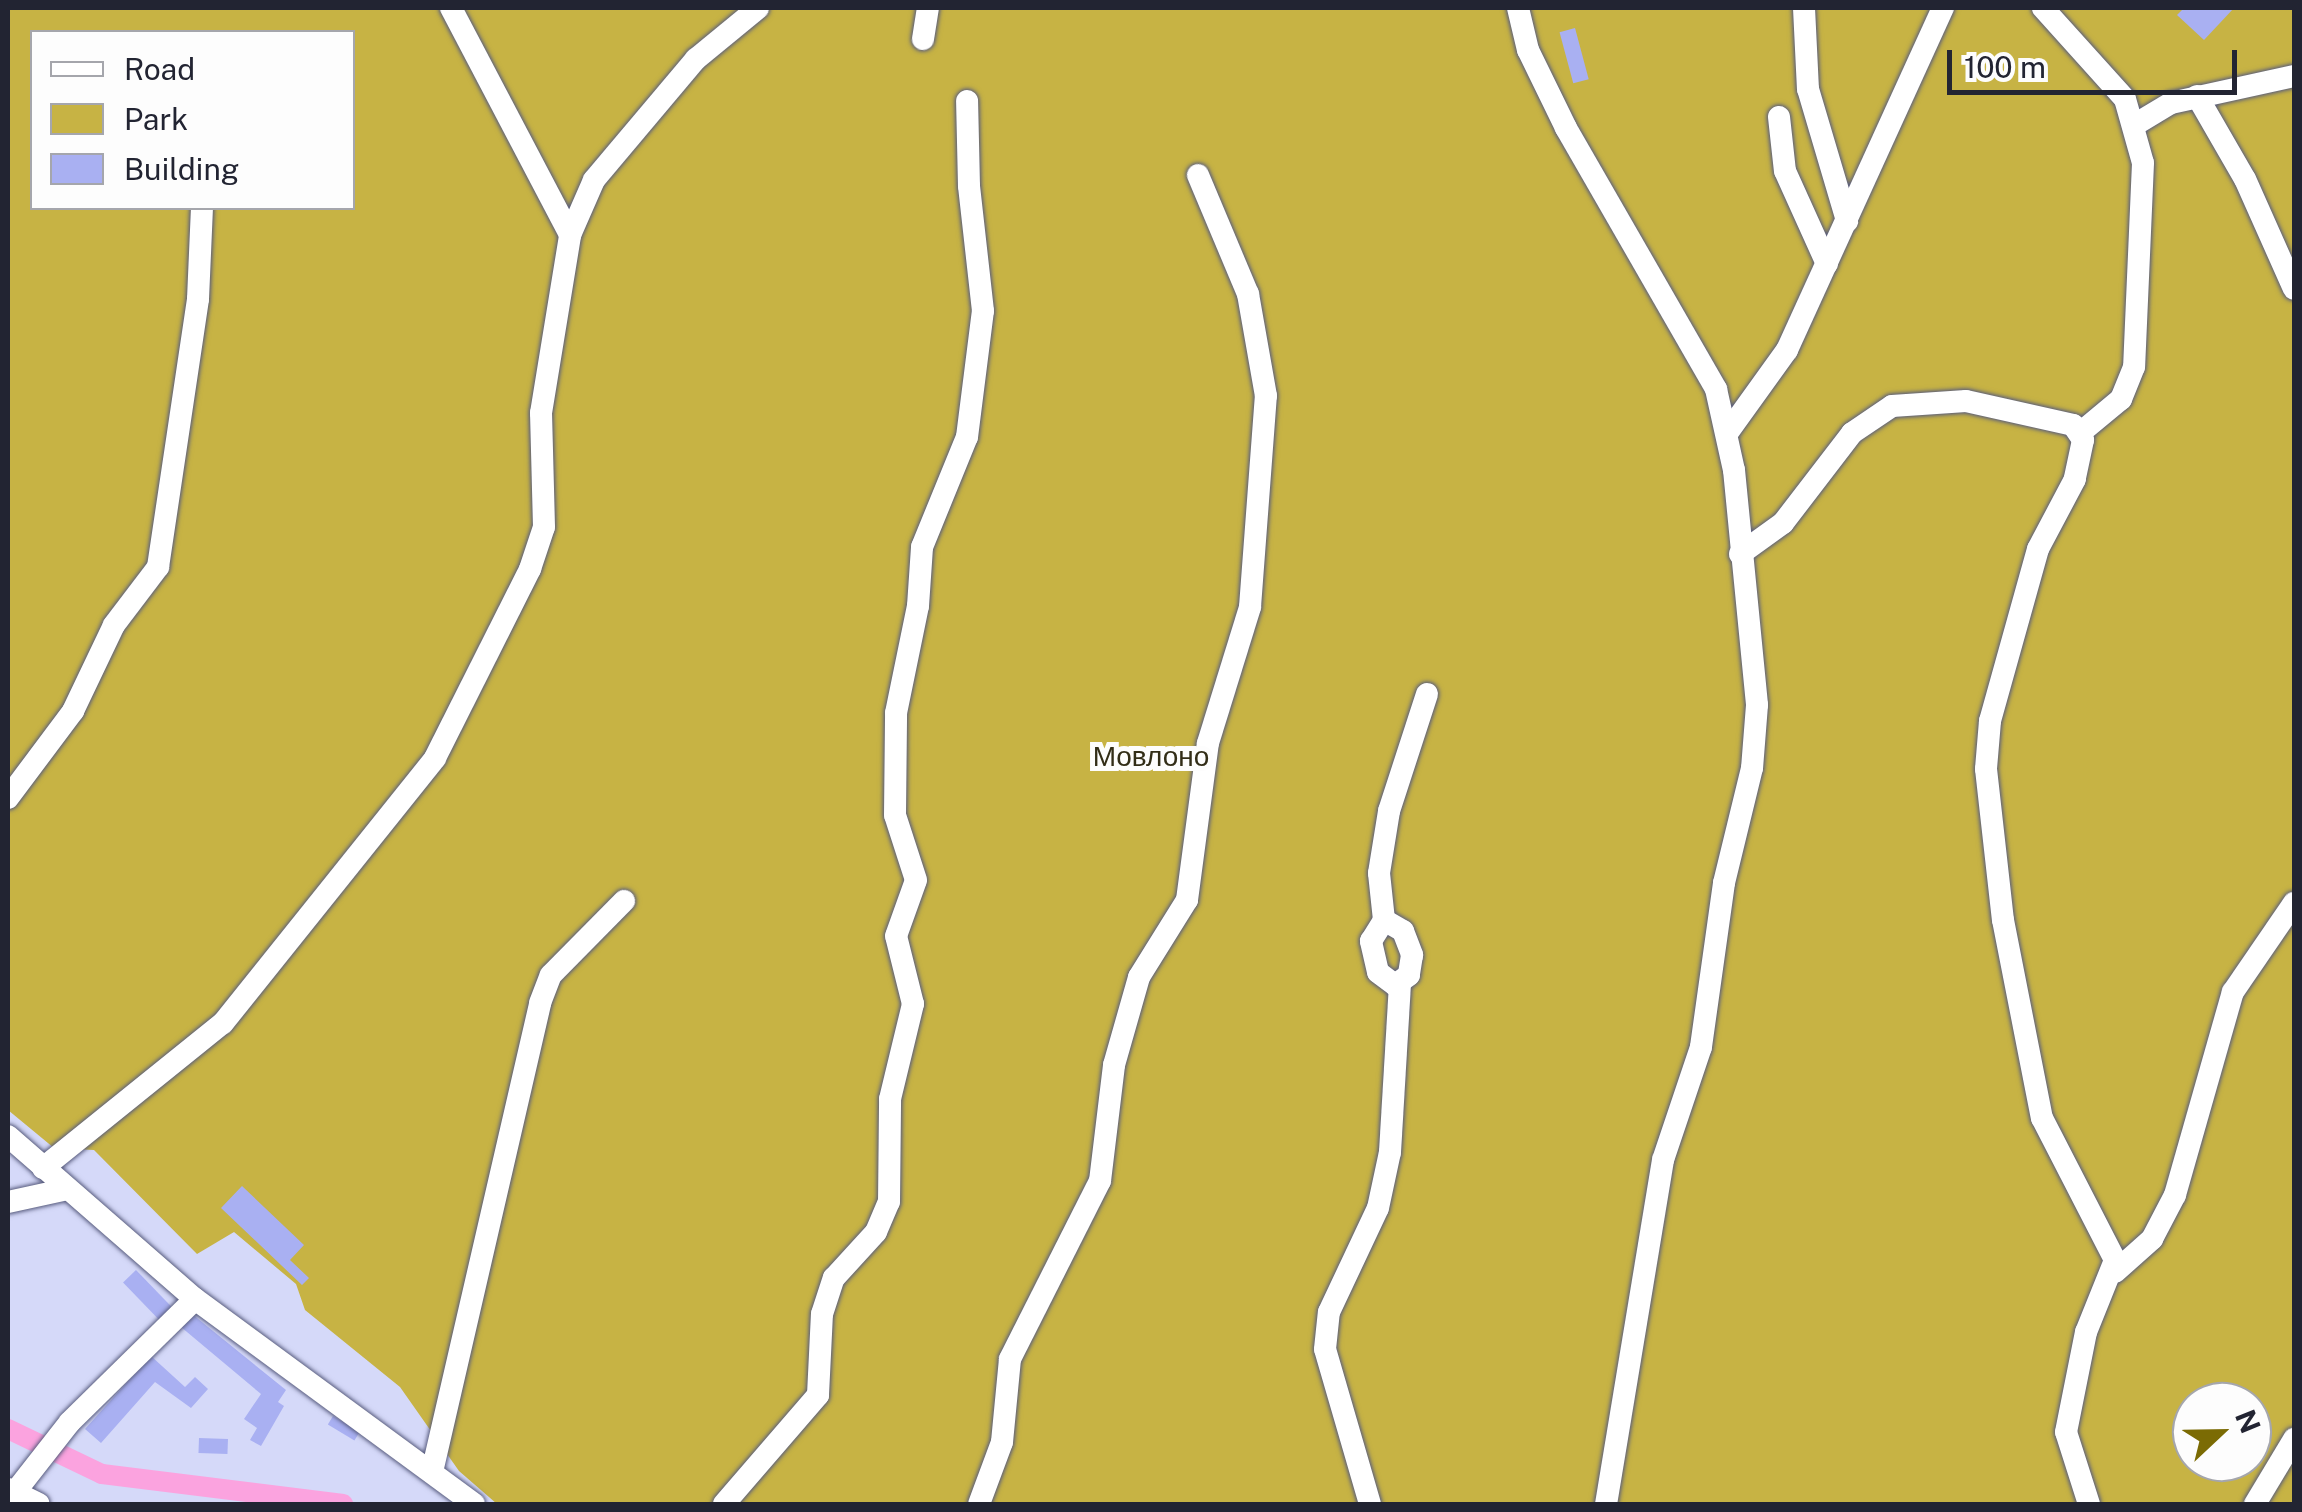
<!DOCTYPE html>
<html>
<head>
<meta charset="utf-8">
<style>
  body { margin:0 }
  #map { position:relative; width:2302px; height:1512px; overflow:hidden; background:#d5d9f9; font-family:"Public Sans",sans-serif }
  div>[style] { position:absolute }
  .green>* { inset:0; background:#c7b344 }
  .canal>* { height:20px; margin:-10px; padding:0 10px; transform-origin:10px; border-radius:10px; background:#fba3df }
  .building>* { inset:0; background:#a9b0f2; transform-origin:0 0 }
  .roads { filter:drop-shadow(0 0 2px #585c7e) drop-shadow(0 0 2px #585c7e) }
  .minor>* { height:22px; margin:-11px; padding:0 11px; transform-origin:11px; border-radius:11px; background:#fff }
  span { translate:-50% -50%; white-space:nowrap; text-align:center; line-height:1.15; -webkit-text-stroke:10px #fdfdfd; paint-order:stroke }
  .park-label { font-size:28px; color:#322d17 }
  .frame { position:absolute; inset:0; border:10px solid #222432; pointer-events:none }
  .legend { position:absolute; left:30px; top:30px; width:325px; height:180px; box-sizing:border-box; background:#fdfdfd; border:2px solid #a5a6ac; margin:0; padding:12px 18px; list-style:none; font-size:30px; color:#222432 }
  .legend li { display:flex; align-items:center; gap:20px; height:50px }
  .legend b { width:50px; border:2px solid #a5a6ac }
  .north { position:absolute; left:2172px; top:1382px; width:100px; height:100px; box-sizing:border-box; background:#fdfdfd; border:2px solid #a5a6ac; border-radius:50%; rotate:68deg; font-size:28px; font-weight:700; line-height:40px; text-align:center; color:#222432 }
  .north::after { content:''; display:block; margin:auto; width:35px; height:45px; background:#7b6b04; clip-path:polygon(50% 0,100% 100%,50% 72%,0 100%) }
  .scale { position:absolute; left:1947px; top:50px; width:290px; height:45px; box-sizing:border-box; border:5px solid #222432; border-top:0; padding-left:12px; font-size:30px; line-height:35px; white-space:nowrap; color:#222432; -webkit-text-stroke:8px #fdfdfd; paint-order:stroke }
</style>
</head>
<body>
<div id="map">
  <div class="green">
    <i style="clip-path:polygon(evenodd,8px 8px,2294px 8px,2294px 1504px,497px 1504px,459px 1471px,400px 1387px,305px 1310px,296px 1284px,234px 1232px,197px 1254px,94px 1150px,54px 1148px,8px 1110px,8px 8px,32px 32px,352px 32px,352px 208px,32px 208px,32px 32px,8px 8px,2192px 1402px,2252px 1402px,2252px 1462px,2192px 1462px,2192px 1402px)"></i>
  </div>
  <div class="canal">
    <i style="left:8px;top:1429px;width:104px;rotate:25.6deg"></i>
    <i style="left:102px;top:1474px;width:243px;rotate:7.1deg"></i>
  </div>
  <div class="building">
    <i style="clip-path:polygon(2184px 8px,2234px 8px,2204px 40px,2177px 15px)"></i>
    <i style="left:1575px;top:28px;width:53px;height:16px;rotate:75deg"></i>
    <i style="clip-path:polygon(242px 1186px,304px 1245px,290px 1260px,309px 1278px,302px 1285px,221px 1208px)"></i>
    <i style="left:136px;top:1270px;width:57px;height:18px;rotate:46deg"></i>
    <i style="clip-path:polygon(192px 1314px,286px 1390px,278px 1402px,284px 1406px,261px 1446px,250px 1440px,257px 1428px,244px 1419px,261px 1394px,181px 1327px)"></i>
    <i style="clip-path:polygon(151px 1356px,185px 1387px,195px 1377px,208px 1389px,191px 1408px,155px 1382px,101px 1443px,85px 1429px)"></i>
    <i style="left:333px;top:1416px;width:31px;height:10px;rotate:31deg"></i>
    <i style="left:199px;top:1438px;width:29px;height:15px;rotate:2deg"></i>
  </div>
  <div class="roads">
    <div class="minor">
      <i style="left:451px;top:8px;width:256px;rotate:62.3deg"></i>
      <i style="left:1518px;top:8px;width:43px;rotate:76.6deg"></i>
      <i style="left:1528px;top:50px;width:87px;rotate:64deg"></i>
      <i style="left:1566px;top:128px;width:301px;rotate:60.1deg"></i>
      <i style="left:1716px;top:389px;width:83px;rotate:77.5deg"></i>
      <i style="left:1734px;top:470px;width:236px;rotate:84.4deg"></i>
      <i style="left:1757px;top:705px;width:63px;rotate:94.5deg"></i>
      <i style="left:1752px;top:768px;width:118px;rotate:103.7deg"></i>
      <i style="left:1724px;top:883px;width:166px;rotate:98deg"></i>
      <i style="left:1701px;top:1047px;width:119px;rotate:108.6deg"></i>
      <i style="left:1663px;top:1160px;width:349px;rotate:99.4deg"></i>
      <i style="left:1804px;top:8px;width:81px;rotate:87.2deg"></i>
      <i style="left:1808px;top:89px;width:138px;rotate:73.5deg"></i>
      <i style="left:2043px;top:8px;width:122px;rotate:48deg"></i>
      <i style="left:2125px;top:99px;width:66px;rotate:74.3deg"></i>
      <i style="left:2143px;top:163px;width:204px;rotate:92.5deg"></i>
      <i style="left:2134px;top:367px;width:35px;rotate:112deg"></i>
      <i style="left:2121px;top:399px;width:53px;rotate:140.3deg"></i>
      <i style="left:923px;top:39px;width:31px;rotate:-81deg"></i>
      <i style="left:2197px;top:96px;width:96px;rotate:60deg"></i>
      <i style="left:2245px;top:179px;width:120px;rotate:66deg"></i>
      <i style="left:1779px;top:117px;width:54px;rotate:83.7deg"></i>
      <i style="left:1785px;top:171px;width:102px;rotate:65.7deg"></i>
      <i style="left:2136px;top:124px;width:41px;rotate:-31deg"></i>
      <i style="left:2171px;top:103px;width:126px;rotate:-12.4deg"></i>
      <i style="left:1728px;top:432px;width:101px;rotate:-54.3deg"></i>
      <i style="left:1787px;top:350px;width:376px;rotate:-65.5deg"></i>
      <i style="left:1740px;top:554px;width:53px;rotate:-35.8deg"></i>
      <i style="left:1783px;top:523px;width:113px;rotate:-52.5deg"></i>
      <i style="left:1852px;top:433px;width:48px;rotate:-34deg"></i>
      <i style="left:1892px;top:406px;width:74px;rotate:-3.9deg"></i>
      <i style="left:1966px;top:401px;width:110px;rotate:12.6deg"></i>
      <i style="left:2073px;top:425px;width:18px;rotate:56deg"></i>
      <i style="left:2083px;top:440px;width:40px;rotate:102deg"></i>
      <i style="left:2075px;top:479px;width:79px;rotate:117.9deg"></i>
      <i style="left:2038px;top:549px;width:179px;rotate:105.6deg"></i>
      <i style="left:1990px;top:721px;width:48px;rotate:94.8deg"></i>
      <i style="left:1986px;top:769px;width:152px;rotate:83.6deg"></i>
      <i style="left:2003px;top:920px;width:202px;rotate:78.9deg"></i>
      <i style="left:2042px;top:1118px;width:160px;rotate:62.8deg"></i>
      <i style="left:2115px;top:1260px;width:78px;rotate:111.9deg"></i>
      <i style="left:2086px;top:1332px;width:102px;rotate:101.3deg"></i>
      <i style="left:2066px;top:1432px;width:76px;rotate:72.3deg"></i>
      <i style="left:8px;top:798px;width:109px;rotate:-53.2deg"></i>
      <i style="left:73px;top:711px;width:95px;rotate:-64.5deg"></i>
      <i style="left:114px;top:625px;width:73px;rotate:-52.8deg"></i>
      <i style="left:158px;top:567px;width:271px;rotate:-81.5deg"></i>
      <i style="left:198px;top:299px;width:91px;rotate:-87.5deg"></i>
      <i style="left:1384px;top:920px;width:47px;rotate:-96.1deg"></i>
      <i style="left:1379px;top:873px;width:63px;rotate:-80.8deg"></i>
      <i style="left:1389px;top:811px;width:123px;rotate:-72deg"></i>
      <i style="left:1384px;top:920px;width:22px;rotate:30deg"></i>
      <i style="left:1403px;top:931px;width:26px;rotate:69deg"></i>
      <i style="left:1412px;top:955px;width:20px;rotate:99deg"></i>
      <i style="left:1409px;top:975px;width:17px;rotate:144deg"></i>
      <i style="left:1395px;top:985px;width:21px;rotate:-143deg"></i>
      <i style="left:1378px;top:972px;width:32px;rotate:-103deg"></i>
      <i style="left:1371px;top:941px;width:25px;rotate:-58deg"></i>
      <i style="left:8px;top:1136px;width:248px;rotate:41.1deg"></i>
      <i style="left:195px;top:1299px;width:346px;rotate:36.3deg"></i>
      <i style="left:43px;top:1168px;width:231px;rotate:-38.9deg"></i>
      <i style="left:223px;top:1023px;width:339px;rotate:-51.3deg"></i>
      <i style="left:435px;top:758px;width:212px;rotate:-63.3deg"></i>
      <i style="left:530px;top:569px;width:44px;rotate:-71.6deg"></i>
      <i style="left:544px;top:527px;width:114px;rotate:-91.5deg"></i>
      <i style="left:541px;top:413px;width:180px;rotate:-80.7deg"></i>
      <i style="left:570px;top:235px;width:60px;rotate:-66.4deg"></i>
      <i style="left:594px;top:180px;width:158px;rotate:-49.9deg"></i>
      <i style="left:696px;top:59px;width:80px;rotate:-39.4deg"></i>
      <i style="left:8px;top:1202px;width:61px;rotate:-12.2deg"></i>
      <i style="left:2115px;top:1272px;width:50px;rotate:-41.7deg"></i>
      <i style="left:2152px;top:1239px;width:50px;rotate:-62.4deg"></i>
      <i style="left:2175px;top:1195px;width:211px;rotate:-74.1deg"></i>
      <i style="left:2233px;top:992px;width:108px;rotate:-55.6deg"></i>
      <i style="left:432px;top:1472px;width:481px;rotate:-77deg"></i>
      <i style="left:540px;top:1003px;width:30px;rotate:-69deg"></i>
      <i style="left:551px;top:975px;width:104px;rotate:-45.4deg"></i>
      <i style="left:8px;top:1489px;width:34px;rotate:26deg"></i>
      <i style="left:8px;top:1501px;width:100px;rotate:-51.9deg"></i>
      <i style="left:70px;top:1422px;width:175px;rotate:-44.5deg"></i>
      <i style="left:724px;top:1504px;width:144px;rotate:-49.2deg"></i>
      <i style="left:818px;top:1395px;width:81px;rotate:-87.2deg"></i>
      <i style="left:822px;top:1314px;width:38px;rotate:-72deg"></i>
      <i style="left:834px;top:1278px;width:62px;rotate:-47.6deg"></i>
      <i style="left:876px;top:1232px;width:33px;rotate:-67deg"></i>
      <i style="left:889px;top:1202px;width:103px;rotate:-89.4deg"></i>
      <i style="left:890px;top:1099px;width:98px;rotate:-76.4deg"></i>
      <i style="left:913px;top:1004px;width:70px;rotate:-104deg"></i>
      <i style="left:896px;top:936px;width:59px;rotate:-70.3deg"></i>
      <i style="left:916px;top:880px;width:68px;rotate:-107.9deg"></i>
      <i style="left:895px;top:815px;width:102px;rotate:-89.4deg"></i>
      <i style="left:896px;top:713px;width:109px;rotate:-78.4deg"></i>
      <i style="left:918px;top:606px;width:59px;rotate:-86.1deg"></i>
      <i style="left:922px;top:547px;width:119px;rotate:-67.8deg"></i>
      <i style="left:967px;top:437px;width:127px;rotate:-82.8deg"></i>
      <i style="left:983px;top:311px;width:126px;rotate:-96.4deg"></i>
      <i style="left:969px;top:186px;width:85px;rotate:-91.3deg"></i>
      <i style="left:979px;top:1504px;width:66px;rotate:-69.6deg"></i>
      <i style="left:1002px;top:1442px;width:83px;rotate:-84.5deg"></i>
      <i style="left:1010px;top:1359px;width:199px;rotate:-63.2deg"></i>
      <i style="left:1100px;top:1181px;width:117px;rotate:-83.1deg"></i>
      <i style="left:1114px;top:1065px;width:91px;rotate:-74.1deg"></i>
      <i style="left:1139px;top:977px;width:91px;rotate:-58.1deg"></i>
      <i style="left:1187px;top:900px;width:158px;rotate:-82.4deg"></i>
      <i style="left:1208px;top:743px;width:142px;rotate:-72.8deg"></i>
      <i style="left:1250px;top:607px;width:212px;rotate:-85.7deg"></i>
      <i style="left:1266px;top:396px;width:104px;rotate:-100deg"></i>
      <i style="left:1248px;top:294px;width:129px;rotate:-112.8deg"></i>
      <i style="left:1370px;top:1504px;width:161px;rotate:-106.2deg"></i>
      <i style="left:1325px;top:1349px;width:37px;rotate:-84deg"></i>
      <i style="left:1329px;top:1312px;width:115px;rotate:-64.8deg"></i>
      <i style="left:1378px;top:1208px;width:57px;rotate:-77.9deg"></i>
      <i style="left:1390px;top:1152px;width:168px;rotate:-86.6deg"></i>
      <i style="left:2255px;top:1504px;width:76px;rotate:-59deg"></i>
    </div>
  </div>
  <div class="park-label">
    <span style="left:1151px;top:756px">Мовлоно</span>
  </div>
  <div class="frame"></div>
  <ul class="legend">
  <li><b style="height:12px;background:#fff"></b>Road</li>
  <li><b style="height:28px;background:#c7b344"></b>Park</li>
  <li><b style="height:28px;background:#a9b0f2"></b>Building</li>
  </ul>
  <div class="north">N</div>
  <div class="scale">100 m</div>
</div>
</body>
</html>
